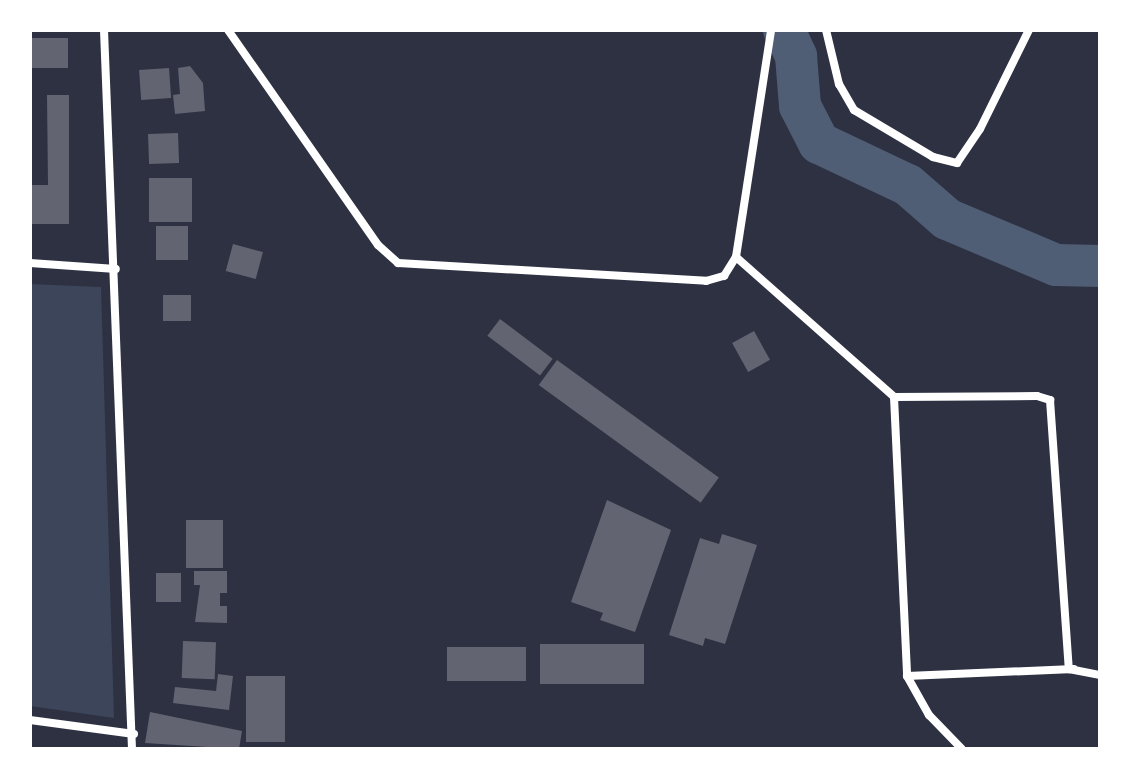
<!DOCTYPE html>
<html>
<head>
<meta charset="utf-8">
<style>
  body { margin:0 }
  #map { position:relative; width:1130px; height:779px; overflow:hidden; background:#2d3142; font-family:Manrope,sans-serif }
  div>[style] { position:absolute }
  .green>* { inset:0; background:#3c4559 }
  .river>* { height:42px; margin:-21px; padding:0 21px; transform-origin:21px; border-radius:21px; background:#4f5d75 }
  .building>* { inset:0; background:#626471; transform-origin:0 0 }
  .minor>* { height:8px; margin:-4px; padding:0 4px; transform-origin:4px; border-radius:4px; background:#fff }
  span { translate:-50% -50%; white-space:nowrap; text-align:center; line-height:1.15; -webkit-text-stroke:8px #fff; paint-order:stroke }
  .frame { position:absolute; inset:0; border:32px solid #fff; pointer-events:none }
</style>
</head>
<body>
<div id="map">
  <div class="green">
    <i style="clip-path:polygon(30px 284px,101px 287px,114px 718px,30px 706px)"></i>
  </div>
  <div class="river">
    <i style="left:784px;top:30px;width:29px;rotate:65deg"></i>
    <i style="left:796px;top:56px;width:50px;rotate:85.4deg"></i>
    <i style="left:800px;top:106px;width:42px;rotate:62.8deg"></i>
    <i style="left:819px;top:143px;width:98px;rotate:25.3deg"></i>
    <i style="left:908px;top:185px;width:52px;rotate:41.1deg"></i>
    <i style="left:947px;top:219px;width:118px;rotate:22.9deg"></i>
    <i style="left:1056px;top:265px;width:44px;rotate:1.3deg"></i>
  </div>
  <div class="building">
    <i style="left:30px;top:38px;width:38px;height:30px"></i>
    <i style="clip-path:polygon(190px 66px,203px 83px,205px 111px,175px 114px,173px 95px,180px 94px,178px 68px)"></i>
    <i style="left:169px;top:68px;width:30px;height:30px;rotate:86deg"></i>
    <i style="clip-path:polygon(47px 95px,69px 95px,69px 224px,30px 224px,30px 185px,48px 185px)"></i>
    <i style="left:178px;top:133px;width:30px;height:30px;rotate:88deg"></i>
    <i style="left:149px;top:178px;width:43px;height:44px"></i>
    <i style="left:156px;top:226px;width:32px;height:34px"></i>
    <i style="left:233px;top:244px;width:31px;height:28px;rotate:15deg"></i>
    <i style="left:191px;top:295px;width:26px;height:28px;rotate:90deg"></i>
    <i style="left:500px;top:319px;width:66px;height:21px;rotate:37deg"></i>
    <i style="left:754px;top:331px;width:33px;height:25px;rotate:61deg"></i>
    <i style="left:557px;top:360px;width:200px;height:31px;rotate:36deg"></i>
    <i style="clip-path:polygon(607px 500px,671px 530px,635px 632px,600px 620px,603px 613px,571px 602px)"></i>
    <i style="left:223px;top:520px;width:48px;height:37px;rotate:90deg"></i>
    <i style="clip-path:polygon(722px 534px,757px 545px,725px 644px,705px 638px,703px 646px,669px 635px,700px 538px,719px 544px)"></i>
    <i style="clip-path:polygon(194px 571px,227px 571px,227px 593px,220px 593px,220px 606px,227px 606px,227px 623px,195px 622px,200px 585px,194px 585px)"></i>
    <i style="left:156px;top:573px;width:25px;height:29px"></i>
    <i style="left:183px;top:641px;width:33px;height:37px;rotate:2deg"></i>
    <i style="left:540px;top:644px;width:104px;height:40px"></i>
    <i style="left:447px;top:647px;width:79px;height:34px"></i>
    <i style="clip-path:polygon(218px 674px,233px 676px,229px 710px,173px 703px,175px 687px,216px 691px)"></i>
    <i style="left:246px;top:676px;width:39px;height:66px"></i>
    <i style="clip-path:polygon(150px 712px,242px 731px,239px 749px,145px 743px)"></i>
  </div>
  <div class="minor">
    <i style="left:104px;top:30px;width:720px;rotate:87.77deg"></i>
    <i style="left:228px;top:30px;width:262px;rotate:55.1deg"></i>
    <i style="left:378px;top:245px;width:27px;rotate:42deg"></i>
    <i style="left:398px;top:263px;width:309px;rotate:3.3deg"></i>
    <i style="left:706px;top:281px;width:19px;rotate:-16deg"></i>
    <i style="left:724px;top:276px;width:22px;rotate:-58deg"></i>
    <i style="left:736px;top:257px;width:230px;rotate:-81.2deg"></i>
    <i style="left:826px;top:30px;width:56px;rotate:76.5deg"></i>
    <i style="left:839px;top:84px;width:30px;rotate:60deg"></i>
    <i style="left:854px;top:110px;width:92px;rotate:30.7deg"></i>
    <i style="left:933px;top:157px;width:25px;rotate:14deg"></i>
    <i style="left:957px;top:163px;width:41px;rotate:-55.9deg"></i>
    <i style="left:980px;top:129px;width:110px;rotate:-63.7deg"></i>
    <i style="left:736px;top:257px;width:211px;rotate:41.5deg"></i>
    <i style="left:894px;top:397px;width:279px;rotate:87.3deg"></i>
    <i style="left:907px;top:676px;width:45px;rotate:60.6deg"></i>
    <i style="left:929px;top:715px;width:47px;rotate:45.9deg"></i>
    <i style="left:30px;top:263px;width:86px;rotate:4deg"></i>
    <i style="left:894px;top:397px;width:143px;rotate:-0.4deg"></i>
    <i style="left:1037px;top:396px;width:14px;rotate:17deg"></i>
    <i style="left:1050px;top:400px;width:270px;rotate:86deg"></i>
    <i style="left:1069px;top:669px;width:32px;rotate:11deg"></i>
    <i style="left:907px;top:676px;width:167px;rotate:-2.4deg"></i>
    <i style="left:30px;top:720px;width:105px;rotate:7.7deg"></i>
  </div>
  <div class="frame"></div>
</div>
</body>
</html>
